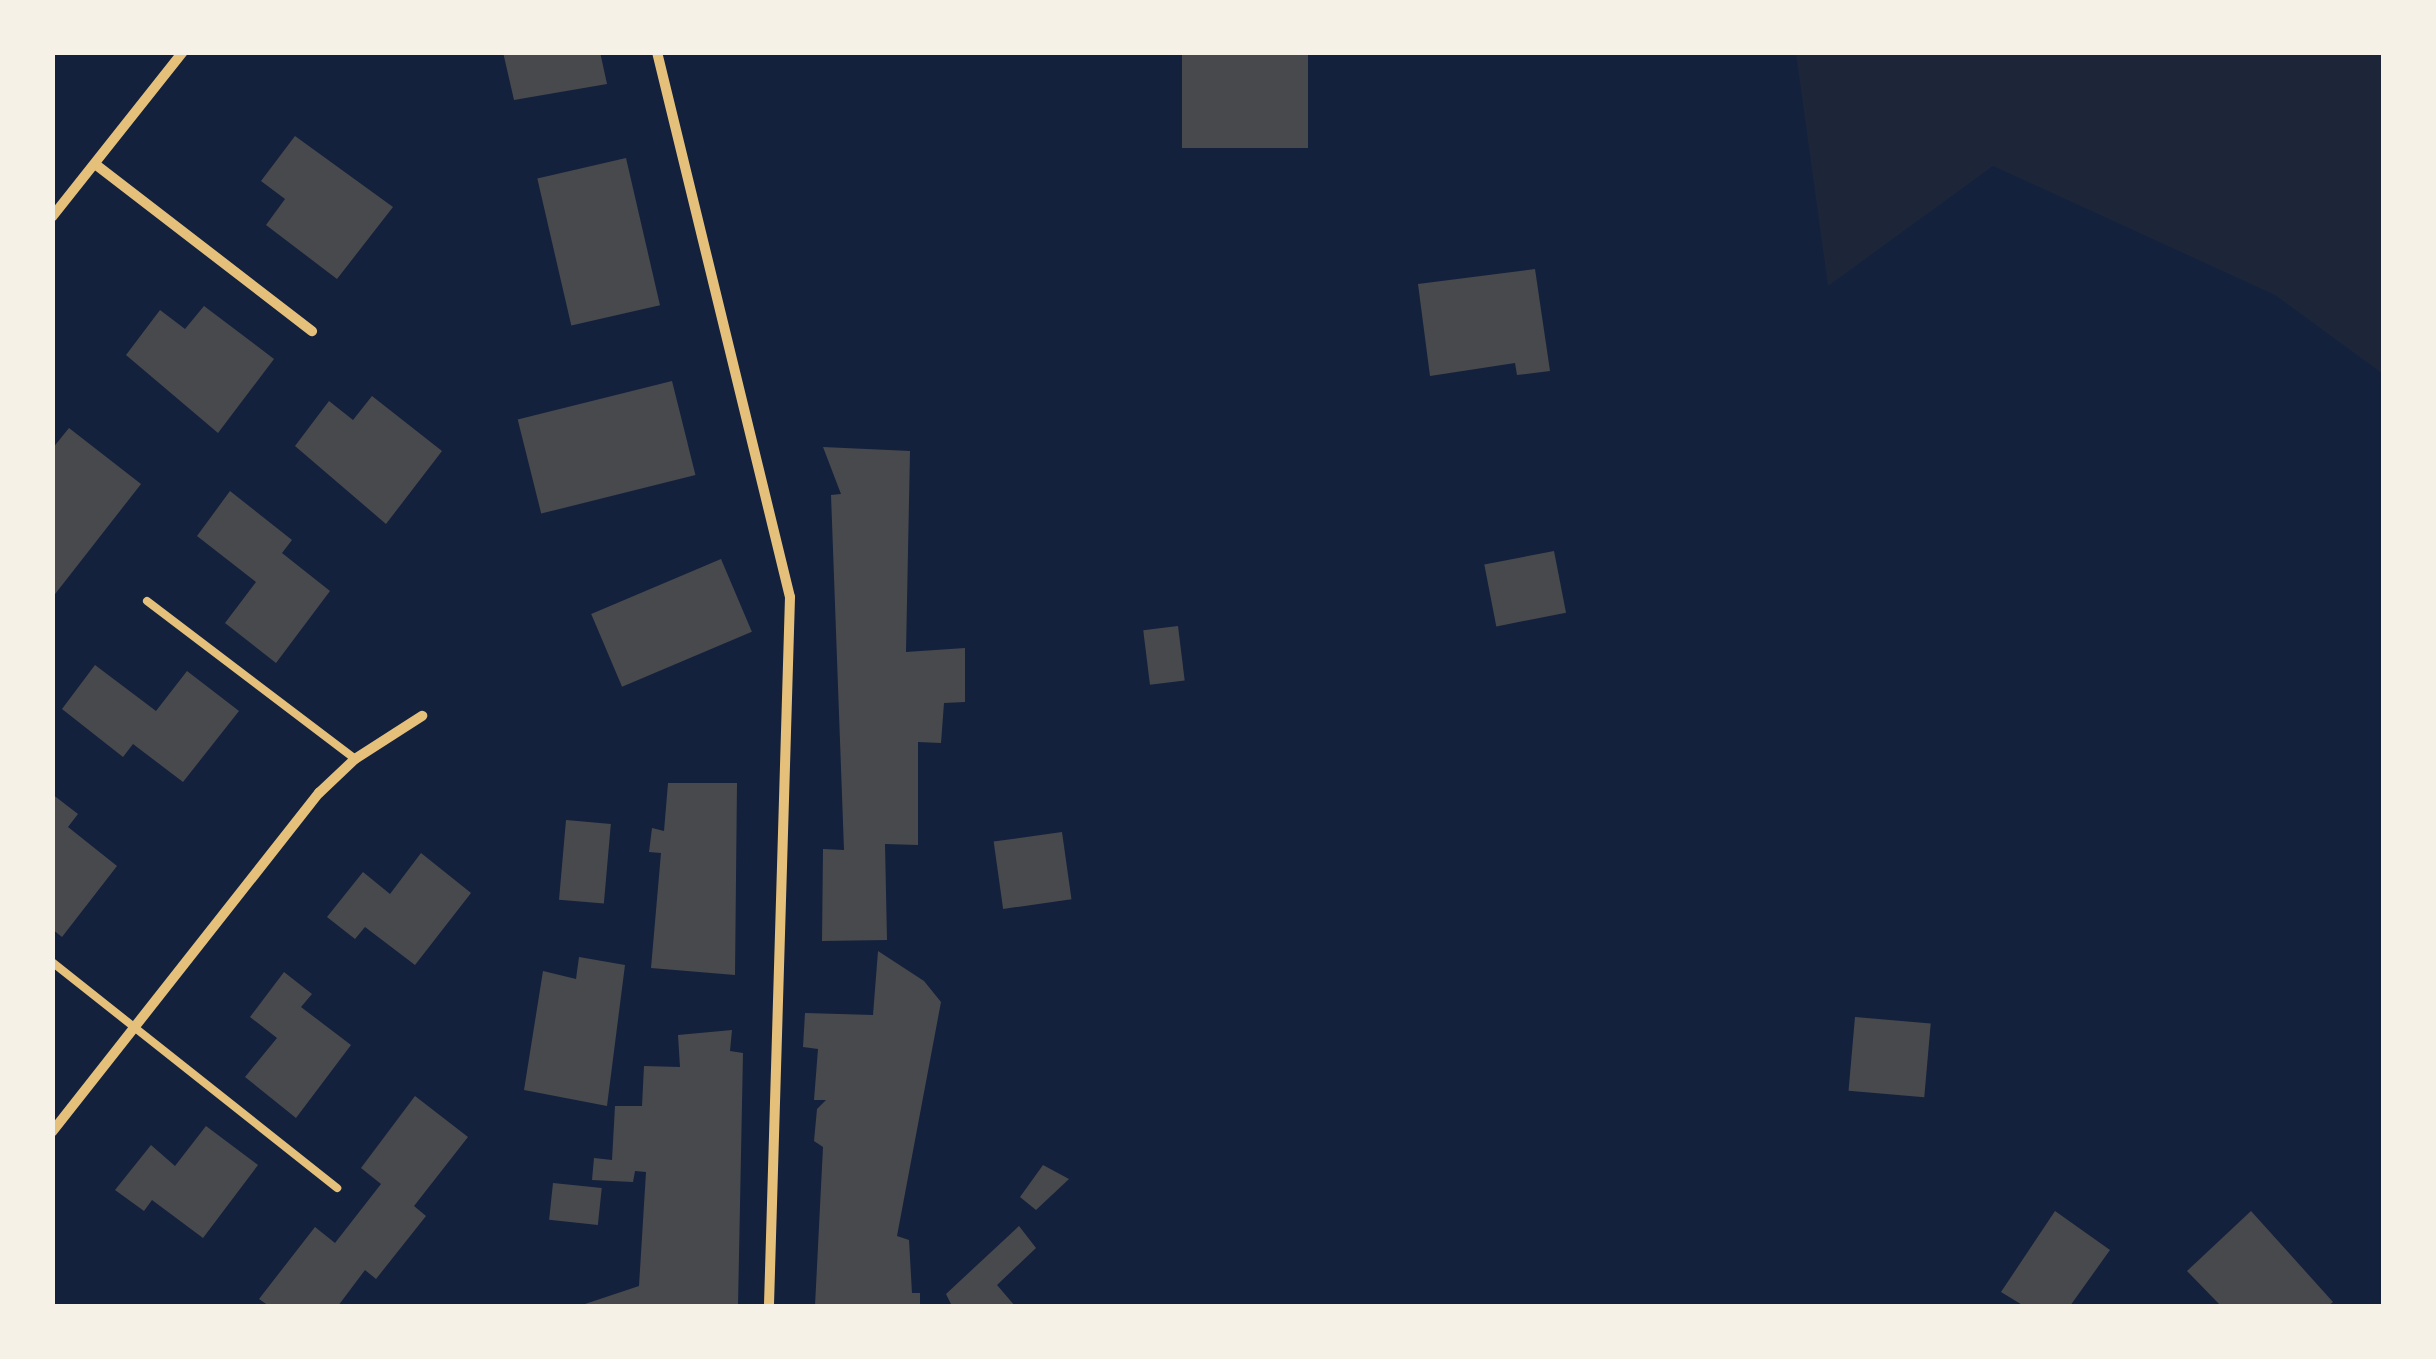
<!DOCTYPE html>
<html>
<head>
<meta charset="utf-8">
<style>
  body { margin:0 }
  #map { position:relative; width:2436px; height:1359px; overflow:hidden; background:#14213d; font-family:Quicksand,sans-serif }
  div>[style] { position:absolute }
  .green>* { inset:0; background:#1d2539 }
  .building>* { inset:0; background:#48494c; transform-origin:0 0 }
  .service>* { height:8px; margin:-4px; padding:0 4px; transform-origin:4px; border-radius:4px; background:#e5c07b }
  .minor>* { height:10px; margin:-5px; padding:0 5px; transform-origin:5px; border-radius:5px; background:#e5c07b }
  span { translate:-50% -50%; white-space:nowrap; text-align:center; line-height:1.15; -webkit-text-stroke:10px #f6f1e7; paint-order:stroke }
  .frame { position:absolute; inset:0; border:55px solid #f6f1e7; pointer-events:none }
</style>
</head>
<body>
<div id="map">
  <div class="green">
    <i style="clip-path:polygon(1796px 53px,2383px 53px,2383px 374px,2275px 295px,1993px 166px,1828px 286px)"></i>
  </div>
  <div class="building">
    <i style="clip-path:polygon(503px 52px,600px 52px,607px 84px,514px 100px)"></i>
    <i style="left:1182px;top:52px;width:126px;height:96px"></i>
    <i style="clip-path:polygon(295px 136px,393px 207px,337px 279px,266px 225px,285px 199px,261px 181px)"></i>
    <i style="left:626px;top:158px;width:151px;height:91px;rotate:77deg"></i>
    <i style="clip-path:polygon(1535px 269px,1550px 371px,1517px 375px,1515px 363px,1430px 376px,1418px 284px)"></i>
    <i style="clip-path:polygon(204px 306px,274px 359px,218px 433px,126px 355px,160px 310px,185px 329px)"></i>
    <i style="left:672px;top:381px;width:97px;height:159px;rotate:76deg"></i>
    <i style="clip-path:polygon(372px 396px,442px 451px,386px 524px,295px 446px,329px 401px,353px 420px)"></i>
    <i style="clip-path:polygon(69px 428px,141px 484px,52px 598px,52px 449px)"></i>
    <i style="clip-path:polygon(823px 447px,910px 451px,906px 652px,965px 648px,965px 702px,944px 703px,941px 743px,918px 742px,918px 845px,885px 844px,887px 940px,822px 941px,823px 849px,844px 850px,831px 495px,841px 494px)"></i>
    <i style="clip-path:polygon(230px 491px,292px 540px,282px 553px,330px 591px,276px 663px,225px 623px,256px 582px,197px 536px)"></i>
    <i style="left:1554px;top:551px;width:63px;height:71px;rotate:79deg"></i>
    <i style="left:721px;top:559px;width:79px;height:141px;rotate:67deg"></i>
    <i style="left:1178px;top:626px;width:55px;height:35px;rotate:83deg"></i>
    <i style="clip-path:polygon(95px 665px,156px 711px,187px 671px,239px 711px,183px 782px,133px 744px,123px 757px,62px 709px)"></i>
    <i style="clip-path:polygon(668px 783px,737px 783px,735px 975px,651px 968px,661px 853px,649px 852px,652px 828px,664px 831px)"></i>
    <i style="clip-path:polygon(52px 794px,78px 814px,68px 827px,117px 866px,62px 937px,52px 929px)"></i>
    <i style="left:566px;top:820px;width:45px;height:80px;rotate:5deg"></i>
    <i style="left:1062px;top:832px;width:68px;height:69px;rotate:82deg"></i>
    <i style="clip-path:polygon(421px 853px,471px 893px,415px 965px,365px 927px,355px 939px,327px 917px,363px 872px,390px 894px)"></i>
    <i style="clip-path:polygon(878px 951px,924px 981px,941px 1002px,897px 1236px,909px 1240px,912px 1293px,920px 1293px,920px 1306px,815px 1306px,823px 1147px,814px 1141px,817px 1109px,826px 1100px,814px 1100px,818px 1049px,803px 1047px,805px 1013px,873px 1015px)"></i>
    <i style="clip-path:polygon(579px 957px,625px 965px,607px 1106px,524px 1090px,543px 971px,576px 979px)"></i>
    <i style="clip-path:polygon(284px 972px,312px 994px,301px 1007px,351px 1045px,296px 1118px,245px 1077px,277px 1038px,250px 1017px)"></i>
    <i style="left:1855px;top:1017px;width:76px;height:74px;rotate:5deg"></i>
    <i style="clip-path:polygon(732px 1030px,730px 1051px,743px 1053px,738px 1306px,579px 1306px,639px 1286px,646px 1172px,635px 1171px,633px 1182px,592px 1180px,594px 1158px,612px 1160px,615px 1106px,642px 1106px,644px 1066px,680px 1067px,678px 1035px)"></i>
    <i style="clip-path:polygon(415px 1096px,468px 1137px,414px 1206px,426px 1216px,376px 1279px,365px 1270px,338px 1306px,269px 1306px,259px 1299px,315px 1227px,335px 1243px,381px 1184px,361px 1168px)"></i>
    <i style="clip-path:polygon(206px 1126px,258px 1165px,203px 1238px,152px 1200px,144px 1211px,115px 1190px,151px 1145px,175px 1166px)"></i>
    <i style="clip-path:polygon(1043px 1165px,1069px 1179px,1036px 1210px,1020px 1197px)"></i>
    <i style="left:553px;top:1183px;width:49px;height:37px;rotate:6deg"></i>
    <i style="clip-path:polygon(2055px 1211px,2110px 1250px,2070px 1306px,2024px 1306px,2001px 1292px)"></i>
    <i style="clip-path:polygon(2251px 1211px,2333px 1302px,2328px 1306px,2221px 1306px,2187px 1271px)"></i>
    <i style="clip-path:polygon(1019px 1226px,1036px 1248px,997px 1285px,1015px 1306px,952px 1306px,946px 1294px)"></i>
  </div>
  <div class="service">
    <i style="left:147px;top:601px;width:261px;rotate:37.2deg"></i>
    <i style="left:52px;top:962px;width:364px;rotate:38.4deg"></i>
  </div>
  <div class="minor">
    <i style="left:657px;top:52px;width:561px;rotate:76.29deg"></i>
    <i style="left:790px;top:597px;width:709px;rotate:91.7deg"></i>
    <i style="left:95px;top:164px;width:274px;rotate:37.6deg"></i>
    <i style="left:52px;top:217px;width:211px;rotate:-51.6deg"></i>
    <i style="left:52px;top:1132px;width:432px;rotate:-51.8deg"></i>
    <i style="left:319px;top:793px;width:50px;rotate:-43.4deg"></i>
    <i style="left:355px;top:759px;width:80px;rotate:-32.7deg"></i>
  </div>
  <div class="frame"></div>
</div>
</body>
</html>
